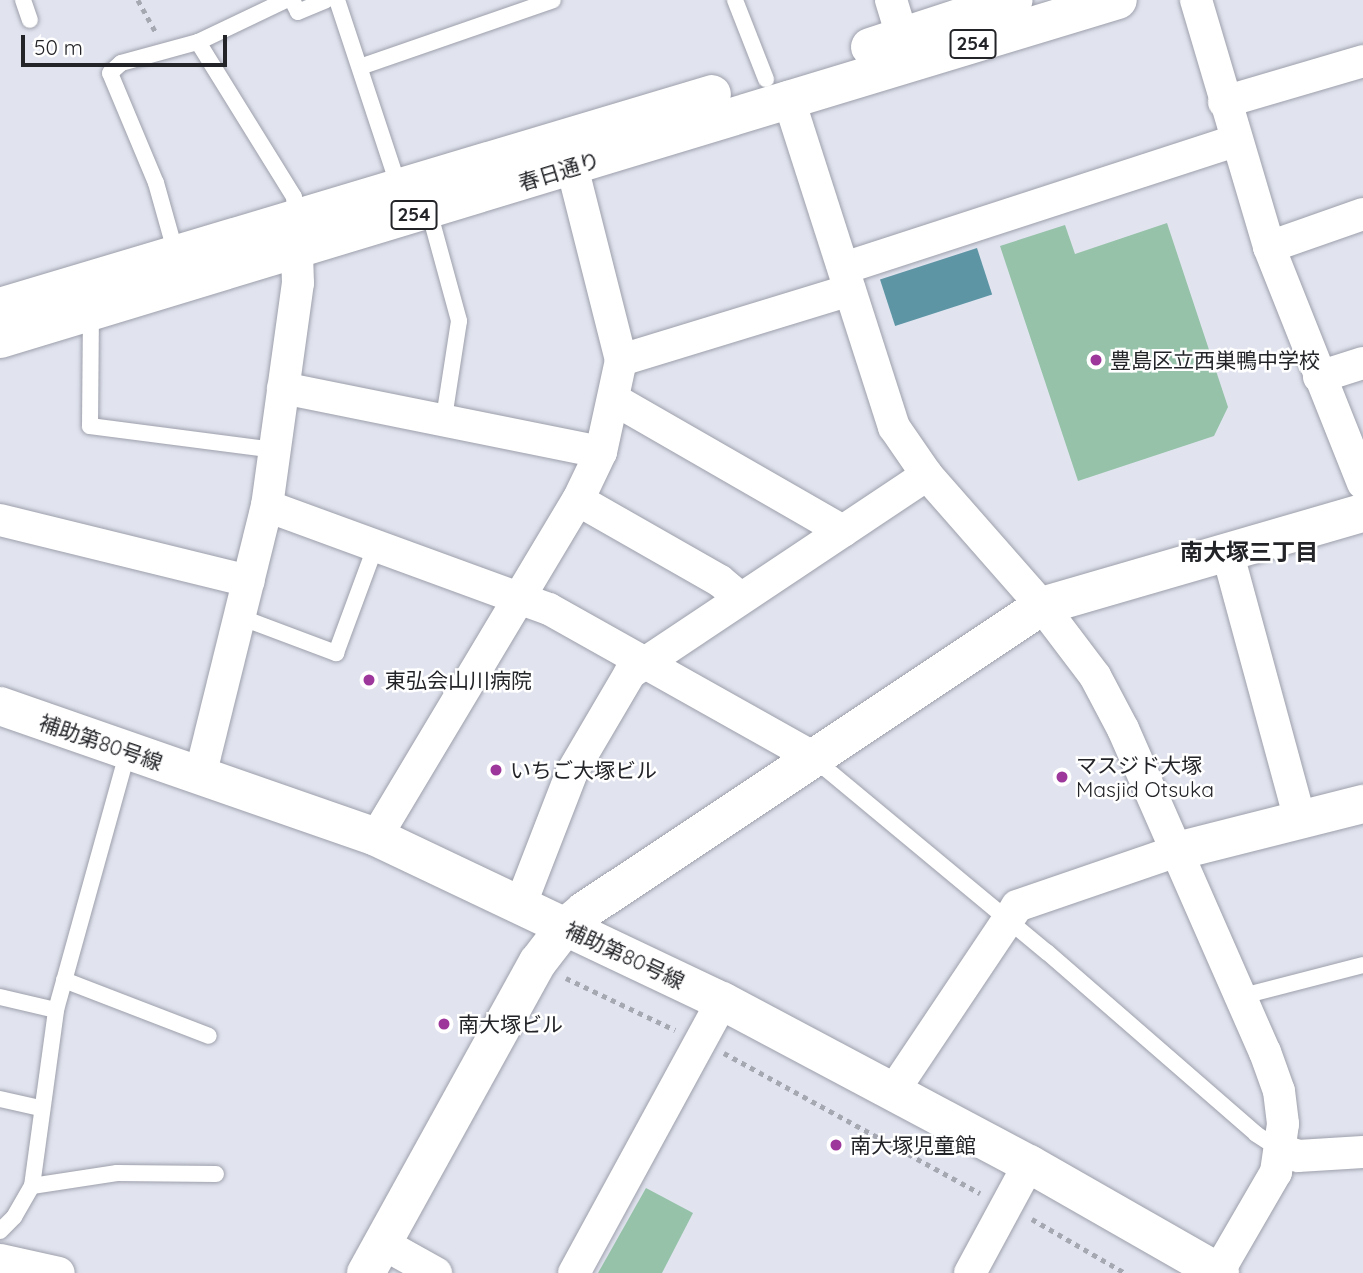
<!DOCTYPE html>
<html>
<head>
<meta charset="utf-8">
<style>
  body { margin:0 }
  #map { position:relative; width:1363px; height:1273px; overflow:hidden; background:#e1e4ef; font-family:Quicksand,"Noto Sans JP",sans-serif }
  div>[style] { position:absolute }
  .green>* { inset:0; background:#95c2a8 }
  .water>* { inset:0; background:#5d95a5; transform-origin:0 0 }
  .path>* { height:4.5px; margin-top:-2.25px; transform-origin:0; background:repeating-linear-gradient(90deg,#a5a8b1 0 5px,transparent 0 10px) }
  .roads { filter:drop-shadow(0 0 2px #9da0ab) drop-shadow(0 0 2px #9da0ab) }
  .lane>* { height:16px; margin:-8px; padding:0 8px; transform-origin:8px; border-radius:8px; background:#fff }
  .street>* { height:32px; margin:-16px; padding:0 16px; transform-origin:16px; border-radius:16px; background:#fff }
  .secondary>* { height:38px; margin:-19px; padding:0 19px; transform-origin:19px; border-radius:19px; background:#fff }
  .highway>* { height:38px; margin:-19px; padding:0 19px; transform-origin:19px; border-radius:19px; background:#fff }
  .dots>* { width:19px; height:19px; translate:-50% -50%; box-sizing:border-box; border:4px solid #fff; border-radius:50% }
  span { translate:-50% -50%; white-space:nowrap; text-align:center; line-height:1.15; -webkit-text-stroke:5px #fff; paint-order:stroke }
  .shield-label span { padding:2px 5px; background:#fff; border:2px solid; border-radius:5px; -webkit-text-stroke-width:0 }
  .shield-label { font-size:19px; color:#232428; font-weight:700 }
  .street-label { font-size:21px; color:#232428 }
  .poi-label { font-size:21px; color:#232428 }
  .left { translate:0 -50%; text-align:left }
  .neighbourhood-label { font-size:23px; color:#232428; font-weight:700 }
  .scale { position:absolute; left:21px; top:35px; width:206px; height:32px; box-sizing:border-box; border:4px solid #232428; border-top:0; padding-left:9px; font-size:21px; line-height:24px; white-space:nowrap; color:#232428; -webkit-text-stroke:5px #fff; paint-order:stroke }
</style>
</head>
<body>
<div id="map">
  <div class="green">
    <i style="clip-path:polygon(1167px 223px,1228px 407px,1214px 436px,1078px 481px,1000px 246px,1065px 225px,1075px 254px)"></i>
    <i style="clip-path:polygon(646px 1188px,693px 1213px,662px 1273px,598px 1273px)"></i>
  </div>
  <div class="water">
    <i style="left:977px;top:248px;width:49px;height:102px;rotate:72deg"></i>
  </div>
  <div class="path">
    <i style="left:138px;top:0;width:38px;rotate:61deg"></i>
    <i style="left:566px;top:978px;width:121px;rotate:25.5deg"></i>
    <i style="left:724px;top:1053px;width:292px;rotate:28.7deg"></i>
    <i style="left:1032px;top:1219px;width:108px;rotate:30.1deg"></i>
  </div>
  <div class="roads">
    <div class="lane">
      <i style="left:23px;top:0;width:21px;rotate:71deg"></i>
      <i style="left:292px;top:0;width:13px;rotate:63deg"></i>
      <i style="left:298px;top:12px;width:30px;rotate:-23deg"></i>
      <i style="left:337px;top:0;width:197px;rotate:71.7deg"></i>
      <i style="left:735px;top:0;width:85px;rotate:68.6deg"></i>
      <i style="left:198px;top:42px;width:182px;rotate:58.2deg"></i>
      <i style="left:294px;top:197px;width:22px;rotate:85deg"></i>
      <i style="left:360px;top:67px;width:204px;rotate:-19.1deg"></i>
      <i style="left:429px;top:211px;width:114px;rotate:74.7deg"></i>
      <i style="left:459px;top:321px;width:98px;rotate:98.8deg"></i>
      <i style="left:176px;top:254px;width:74px;rotate:-105.7deg"></i>
      <i style="left:156px;top:183px;width:119px;rotate:-112.7deg"></i>
      <i style="left:110px;top:73px;width:15px;rotate:-42deg"></i>
      <i style="left:121px;top:63px;width:80px;rotate:-15.3deg"></i>
      <i style="left:198px;top:42px;width:98px;rotate:-25.5deg"></i>
      <i style="left:91px;top:311px;width:115px;rotate:90.5deg"></i>
      <i style="left:90px;top:426px;width:187px;rotate:7.4deg"></i>
      <i style="left:240px;top:617px;width:103px;rotate:20.6deg"></i>
      <i style="left:336px;top:653px;width:115px;rotate:-69.7deg"></i>
      <i style="left:813px;top:758px;width:304px;rotate:39.7deg"></i>
      <i style="left:1047px;top:952px;width:277px;rotate:41deg"></i>
      <i style="left:1256px;top:1134px;width:30px;rotate:33deg"></i>
      <i style="left:64px;top:980px;width:155px;rotate:21.1deg"></i>
      <i style="left:1243px;top:996px;width:124px;rotate:-14.5deg"></i>
      <i style="left:0;top:997px;width:57px;rotate:13.1deg"></i>
      <i style="left:0;top:1099px;width:41px;rotate:12.7deg"></i>
      <i style="left:32px;top:1186px;width:86px;rotate:-8.7deg"></i>
      <i style="left:117px;top:1173px;width:99px;rotate:0.6deg"></i>
      <i style="left:0;top:1231px;width:20px;rotate:-45deg"></i>
      <i style="left:14px;top:1217px;width:36px;rotate:-60deg"></i>
      <i style="left:32px;top:1186px;width:178px;rotate:-82.2deg"></i>
      <i style="left:56px;top:1010px;width:269px;rotate:-74.5deg"></i>
    </div>
    <div class="street">
      <i style="left:891px;top:0;width:39px;rotate:73deg"></i>
      <i style="left:1196px;top:0;width:258px;rotate:73.5deg"></i>
      <i style="left:1269px;top:247px;width:254px;rotate:68.3deg"></i>
      <i style="left:788px;top:97px;width:347px;rotate:72.2deg"></i>
      <i style="left:894px;top:427px;width:58px;rotate:55.5deg"></i>
      <i style="left:927px;top:475px;width:174px;rotate:48.7deg"></i>
      <i style="left:1042px;top:606px;width:88px;rotate:52.9deg"></i>
      <i style="left:1095px;top:676px;width:60px;rotate:62.2deg"></i>
      <i style="left:1123px;top:729px;width:353px;rotate:66.3deg"></i>
      <i style="left:1265px;top:1052px;width:41px;rotate:70.3deg"></i>
      <i style="left:1279px;top:1091px;width:33px;rotate:83deg"></i>
      <i style="left:1283px;top:1124px;width:49px;rotate:98.3deg"></i>
      <i style="left:1276px;top:1172px;width:116px;rotate:120.1deg"></i>
      <i style="left:1224px;top:102px;width:145px;rotate:-16.4deg"></i>
      <i style="left:1269px;top:247px;width:100px;rotate:-19.3deg"></i>
      <i style="left:844px;top:268px;width:411px;rotate:-18deg"></i>
      <i style="left:621px;top:360px;width:239px;rotate:-17deg"></i>
      <i style="left:1319px;top:377px;width:46px;rotate:-17.7deg"></i>
      <i style="left:283px;top:388px;width:324px;rotate:11.4deg"></i>
      <i style="left:615px;top:400px;width:263px;rotate:29.9deg"></i>
      <i style="left:578px;top:500px;width:163px;rotate:29.7deg"></i>
      <i style="left:720px;top:581px;width:26px;rotate:40deg"></i>
      <i style="left:267px;top:506px;width:300px;rotate:20.1deg"></i>
      <i style="left:549px;top:609px;width:303px;rotate:29.3deg"></i>
      <i style="left:0;top:520px;width:256px;rotate:13.8deg"></i>
      <i style="left:1227px;top:551px;width:279px;rotate:74.8deg"></i>
      <i style="left:200px;top:776px;width:278px;rotate:-76.1deg"></i>
      <i style="left:267px;top:506px;width:225px;rotate:-82.1deg"></i>
      <i style="left:298px;top:283px;width:58px;rotate:-92deg"></i>
      <i style="left:376px;top:837px;width:393px;rotate:-59.1deg"></i>
      <i style="left:578px;top:500px;width:53px;rotate:-64.4deg"></i>
      <i style="left:601px;top:452px;width:94px;rotate:-77.7deg"></i>
      <i style="left:621px;top:360px;width:199px;rotate:-104.2deg"></i>
      <i style="left:520px;top:906px;width:144px;rotate:-68.8deg"></i>
      <i style="left:572px;top:772px;width:115px;rotate:-59.6deg"></i>
      <i style="left:630px;top:673px;width:357px;rotate:-33.7deg"></i>
      <i style="left:894px;top:1090px;width:221px;rotate:-56.2deg"></i>
      <i style="left:1017px;top:906px;width:169px;rotate:-19deg"></i>
      <i style="left:1281px;top:1150px;width:18px;rotate:19deg"></i>
      <i style="left:1298px;top:1156px;width:65px;rotate:-3.5deg"></i>
      <i style="left:382px;top:1243px;width:62px;rotate:29.1deg"></i>
      <i style="left:0;top:1260px;width:60px;rotate:12.4deg"></i>
      <i style="left:574px;top:1273px;width:310px;rotate:-61.4deg"></i>
      <i style="left:970px;top:1273px;width:124px;rotate:-61.6deg"></i>
    </div>
    <div class="secondary">
      <i style="left:0;top:706px;width:398px;rotate:19.2deg"></i>
      <i style="left:376px;top:837px;width:383px;rotate:25.4deg"></i>
      <i style="left:722px;top:1001px;width:348px;rotate:28deg"></i>
      <i style="left:1029px;top:1164px;width:220px;rotate:29.7deg"></i>
      <i style="left:1177px;top:851px;width:192px;rotate:-14.2deg"></i>
      <i style="left:366px;top:1273px;width:355px;rotate:-61.1deg"></i>
      <i style="left:538px;top:962px;width:44px;rotate:-52.4deg"></i>
      <i style="left:565px;top:927px;width:25px;rotate:-40deg"></i>
      <i style="left:584px;top:911px;width:550px;rotate:-33.66deg"></i>
      <i style="left:1042px;top:606px;width:334px;rotate:-16.2deg"></i>
    </div>
    <div class="highway">
      <i style="left:870px;top:47px;width:151px;rotate:-18.1deg"></i>
      <i style="left:0;top:307px;width:743px;rotate:-16.65deg"></i>
      <i style="left:0;top:339px;width:1168px;rotate:-16.87deg"></i>
    </div>
  </div>
  <div class="dots">
    <i style="left:1096px;top:360px;background:#9d379b"></i>
    <i style="left:369px;top:680px;background:#9d379b"></i>
    <i style="left:496px;top:770px;background:#9d379b"></i>
    <i style="left:1062px;top:777px;background:#9d379b"></i>
    <i style="left:444px;top:1024px;background:#9d379b"></i>
    <i style="left:836px;top:1145px;background:#9d379b"></i>
  </div>
  <div class="shield-label">
    <span style="left:973px;top:44px">254</span>
    <span style="left:414px;top:215px">254</span>
  </div>
  <div class="street-label">
    <span style="left:559px;top:171px;rotate:-17deg">春日通り</span>
    <span style="left:101px;top:742px;rotate:19deg">補助第80号線</span>
    <span style="left:625px;top:955px;rotate:25deg">補助第80号線</span>
  </div>
  <div class="poi-label">
    <span class="left" style="left:1110px;top:360px">豊島区立西巣鴨中学校</span>
    <span class="left" style="left:385px;top:680px">東弘会山川病院</span>
    <span class="left" style="left:1076px;top:777px">マスジド大塚<br>Masjid Otsuka</span>
    <span class="left" style="left:510px;top:770px">いちご大塚ビル</span>
    <span class="left" style="left:458px;top:1024px">南大塚ビル</span>
    <span class="left" style="left:850px;top:1145px">南大塚児童館</span>
  </div>
  <div class="neighbourhood-label">
    <span style="left:1249px;top:552px">南大塚三丁目</span>
  </div>
  <div class="scale">50 m</div>
</div>
</body>
</html>
